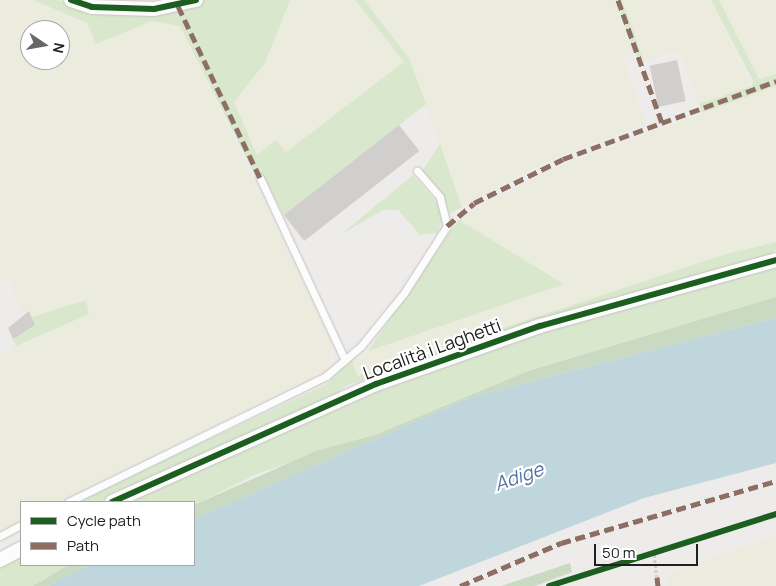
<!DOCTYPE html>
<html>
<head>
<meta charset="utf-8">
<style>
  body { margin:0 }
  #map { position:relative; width:776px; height:586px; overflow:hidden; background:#eeecea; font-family:Manrope,sans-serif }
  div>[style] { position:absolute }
  .farmland>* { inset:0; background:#ebecde }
  .grass>* { inset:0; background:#d9e8cc }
  .forest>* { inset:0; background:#c9d9c2 }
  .water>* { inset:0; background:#c0d6dd }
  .building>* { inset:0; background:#d1cfcd; transform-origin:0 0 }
  .path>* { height:2.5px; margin-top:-1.25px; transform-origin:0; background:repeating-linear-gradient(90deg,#d6cbc9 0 2.5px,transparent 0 5px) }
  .roads { filter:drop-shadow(0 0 1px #c4c3c2) drop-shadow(0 0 1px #c4c3c2) }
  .lane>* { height:7px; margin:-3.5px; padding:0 3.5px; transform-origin:3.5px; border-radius:3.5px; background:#fcfcfc }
  .street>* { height:14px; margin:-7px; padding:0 7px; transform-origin:7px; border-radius:7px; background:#fcfcfc }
  .quiet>* { height:5px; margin-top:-2.5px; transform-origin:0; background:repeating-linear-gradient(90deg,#8d6e63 0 10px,transparent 0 15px) }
  .cycleway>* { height:6px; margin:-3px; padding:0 3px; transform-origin:3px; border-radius:3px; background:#1b5e20 }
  span { translate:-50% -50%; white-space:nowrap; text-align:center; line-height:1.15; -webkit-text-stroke:4.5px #fff; paint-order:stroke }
  .street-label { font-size:18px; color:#202020 }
  .water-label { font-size:19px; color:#53749f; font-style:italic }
  .legend { position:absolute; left:20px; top:501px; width:175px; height:65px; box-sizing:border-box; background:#fff; border:1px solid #a6a6a6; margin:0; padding:6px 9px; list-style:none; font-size:15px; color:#202020 }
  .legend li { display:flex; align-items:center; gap:10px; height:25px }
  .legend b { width:25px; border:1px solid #a6a6a6 }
  .north { position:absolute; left:20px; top:20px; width:50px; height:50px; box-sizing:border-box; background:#fff; border:1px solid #a6a6a6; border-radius:50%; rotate:102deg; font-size:14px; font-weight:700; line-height:20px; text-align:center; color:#202020 }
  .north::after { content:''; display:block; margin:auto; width:18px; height:22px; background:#686767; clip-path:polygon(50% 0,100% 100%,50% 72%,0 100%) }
  .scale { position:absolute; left:594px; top:544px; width:104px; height:22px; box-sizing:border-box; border:2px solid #202020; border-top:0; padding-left:6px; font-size:15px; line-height:18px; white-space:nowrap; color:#202020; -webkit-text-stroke:4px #fff; paint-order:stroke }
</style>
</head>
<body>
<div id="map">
  <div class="farmland">
    <i style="clip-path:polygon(evenodd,0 0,32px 0,87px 23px,96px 44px,152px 21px,180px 26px,333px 346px,326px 370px,58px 502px,21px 502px,21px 520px,0 531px,0 354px,86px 300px,32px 317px,29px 311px,20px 311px,9px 279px,0 282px,0 0,30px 30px,60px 30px,60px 60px,30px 60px,30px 30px)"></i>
    <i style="clip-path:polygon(290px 0,355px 0,404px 62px,286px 152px,257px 155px,234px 102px,265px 63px)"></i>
    <i style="clip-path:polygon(364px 0,616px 0,635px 54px,623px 58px,646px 124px,548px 161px,462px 207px,409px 58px)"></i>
    <i style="clip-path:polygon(622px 0,711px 0,752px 86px,699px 104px,679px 51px,644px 61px)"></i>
    <i style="clip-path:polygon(719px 0,776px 0,776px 74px,759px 79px)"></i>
    <i style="clip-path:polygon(776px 86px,776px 242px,726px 254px,358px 376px,351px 359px,388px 341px,564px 283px,459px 220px,468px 213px,554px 168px)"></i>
    <i style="clip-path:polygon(776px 536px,776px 586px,668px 586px,667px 573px)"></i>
  </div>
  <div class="grass">
    <i style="clip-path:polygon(33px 0,58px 0,88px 10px,205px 0,290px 0,265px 63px,234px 102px,257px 155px,276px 140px,286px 152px,404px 62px,355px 0,364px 0,409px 58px,426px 104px,284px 215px,262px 177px,257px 179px,180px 26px,152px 21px,96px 44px,87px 23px)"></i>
    <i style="clip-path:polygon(616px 0,622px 0,644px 61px,635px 54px)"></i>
    <i style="clip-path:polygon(711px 0,719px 0,759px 79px,776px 74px,776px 86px,702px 113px,699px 104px,752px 86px,753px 81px)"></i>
    <i style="clip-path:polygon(440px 144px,462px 207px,450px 214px,422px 171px)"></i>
    <i style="clip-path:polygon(413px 175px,439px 205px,442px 219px,438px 233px,420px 235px,398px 210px,383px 210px,340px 235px)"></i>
    <i style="clip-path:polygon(459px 220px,564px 284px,368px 351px,437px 250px)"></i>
    <i style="clip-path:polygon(776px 242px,776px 250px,766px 257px,347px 385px,330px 399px,100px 502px,75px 502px,327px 384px,351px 359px,358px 376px,726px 254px)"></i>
    <i style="clip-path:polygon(776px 265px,776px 297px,528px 371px,375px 435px,259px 473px,194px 505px,122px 502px,207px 461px,412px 377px,544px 330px)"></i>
    <i style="clip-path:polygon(86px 300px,89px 314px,16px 346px,13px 339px,34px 324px,32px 317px)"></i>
    <i style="clip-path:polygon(21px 555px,21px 565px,68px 565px,33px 586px,0 586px,0 566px)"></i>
  </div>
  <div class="forest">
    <i style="clip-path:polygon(776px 297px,776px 318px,471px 397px,194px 519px,194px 505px,316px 451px,375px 435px,528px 371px)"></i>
    <i style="clip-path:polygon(570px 563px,572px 572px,535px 586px,501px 586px)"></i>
    <i style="clip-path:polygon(68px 565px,89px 565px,48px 586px,33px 586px)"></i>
  </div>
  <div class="water">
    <i style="clip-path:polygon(776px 318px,776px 463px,644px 498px,419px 586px,48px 586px,89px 565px,194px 565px,194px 519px,471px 397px)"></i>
  </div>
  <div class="building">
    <i style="left:677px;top:60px;width:42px;height:28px;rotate:78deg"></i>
    <i style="left:399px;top:125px;width:33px;height:146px;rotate:52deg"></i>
    <i style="clip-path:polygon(29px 311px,35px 325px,13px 339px,8px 328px)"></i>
  </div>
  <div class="path">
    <i style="left:654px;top:550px;width:27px;rotate:84deg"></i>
  </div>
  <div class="roads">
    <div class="lane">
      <i style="left:260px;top:178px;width:201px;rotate:65deg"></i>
      <i style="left:68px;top:502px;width:287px;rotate:-26deg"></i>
      <i style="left:326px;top:376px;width:46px;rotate:-40.6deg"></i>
      <i style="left:361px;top:346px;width:68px;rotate:-50.9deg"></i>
      <i style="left:404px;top:293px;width:80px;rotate:-57.3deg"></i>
      <i style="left:447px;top:226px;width:30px;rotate:-104deg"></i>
      <i style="left:440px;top:197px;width:35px;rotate:-131deg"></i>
      <i style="left:0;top:536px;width:24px;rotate:-28deg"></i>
    </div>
    <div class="street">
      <i style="left:71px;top:0;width:22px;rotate:18deg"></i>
      <i style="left:92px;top:7px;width:62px;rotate:1.8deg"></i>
      <i style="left:154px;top:9px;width:43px;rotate:-12.1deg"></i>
      <i style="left:112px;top:502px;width:289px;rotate:-24.1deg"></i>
      <i style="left:376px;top:384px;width:174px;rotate:-19.5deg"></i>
      <i style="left:540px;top:326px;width:245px;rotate:-15.6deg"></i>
      <i style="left:0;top:560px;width:24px;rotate:-28deg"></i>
    </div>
  </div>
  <div class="quiet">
    <i style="left:618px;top:0;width:131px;rotate:70.3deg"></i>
    <i style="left:178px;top:6px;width:191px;rotate:64.5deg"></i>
    <i style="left:447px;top:226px;width:35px;rotate:-40deg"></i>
    <i style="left:474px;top:203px;width:99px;rotate:-26.3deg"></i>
    <i style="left:563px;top:159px;width:227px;rotate:-20.1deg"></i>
    <i style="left:657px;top:577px;width:9px;rotate:84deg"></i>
    <i style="left:460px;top:586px;width:110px;rotate:-23.1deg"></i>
    <i style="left:561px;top:543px;width:224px;rotate:-16.1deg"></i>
  </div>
  <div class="cycleway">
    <i style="left:71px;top:0;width:22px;rotate:18deg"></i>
    <i style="left:92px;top:7px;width:62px;rotate:1.8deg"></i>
    <i style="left:154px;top:9px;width:43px;rotate:-12.1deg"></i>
    <i style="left:112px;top:502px;width:289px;rotate:-24.1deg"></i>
    <i style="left:376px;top:384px;width:174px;rotate:-19.5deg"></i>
    <i style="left:540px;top:326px;width:245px;rotate:-15.6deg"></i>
    <i style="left:549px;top:586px;width:238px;rotate:-17.6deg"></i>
  </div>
  <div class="street-label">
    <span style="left:432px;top:349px;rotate:-20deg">Località i Laghetti</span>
  </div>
  <div class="water-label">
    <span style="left:519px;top:477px;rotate:-19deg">Adige</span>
  </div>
  <ul class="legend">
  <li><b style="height:6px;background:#1b5e20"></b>Cycle path</li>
  <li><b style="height:6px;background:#8d6e63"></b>Path</li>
  </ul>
  <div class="north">N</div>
  <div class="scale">50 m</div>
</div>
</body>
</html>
